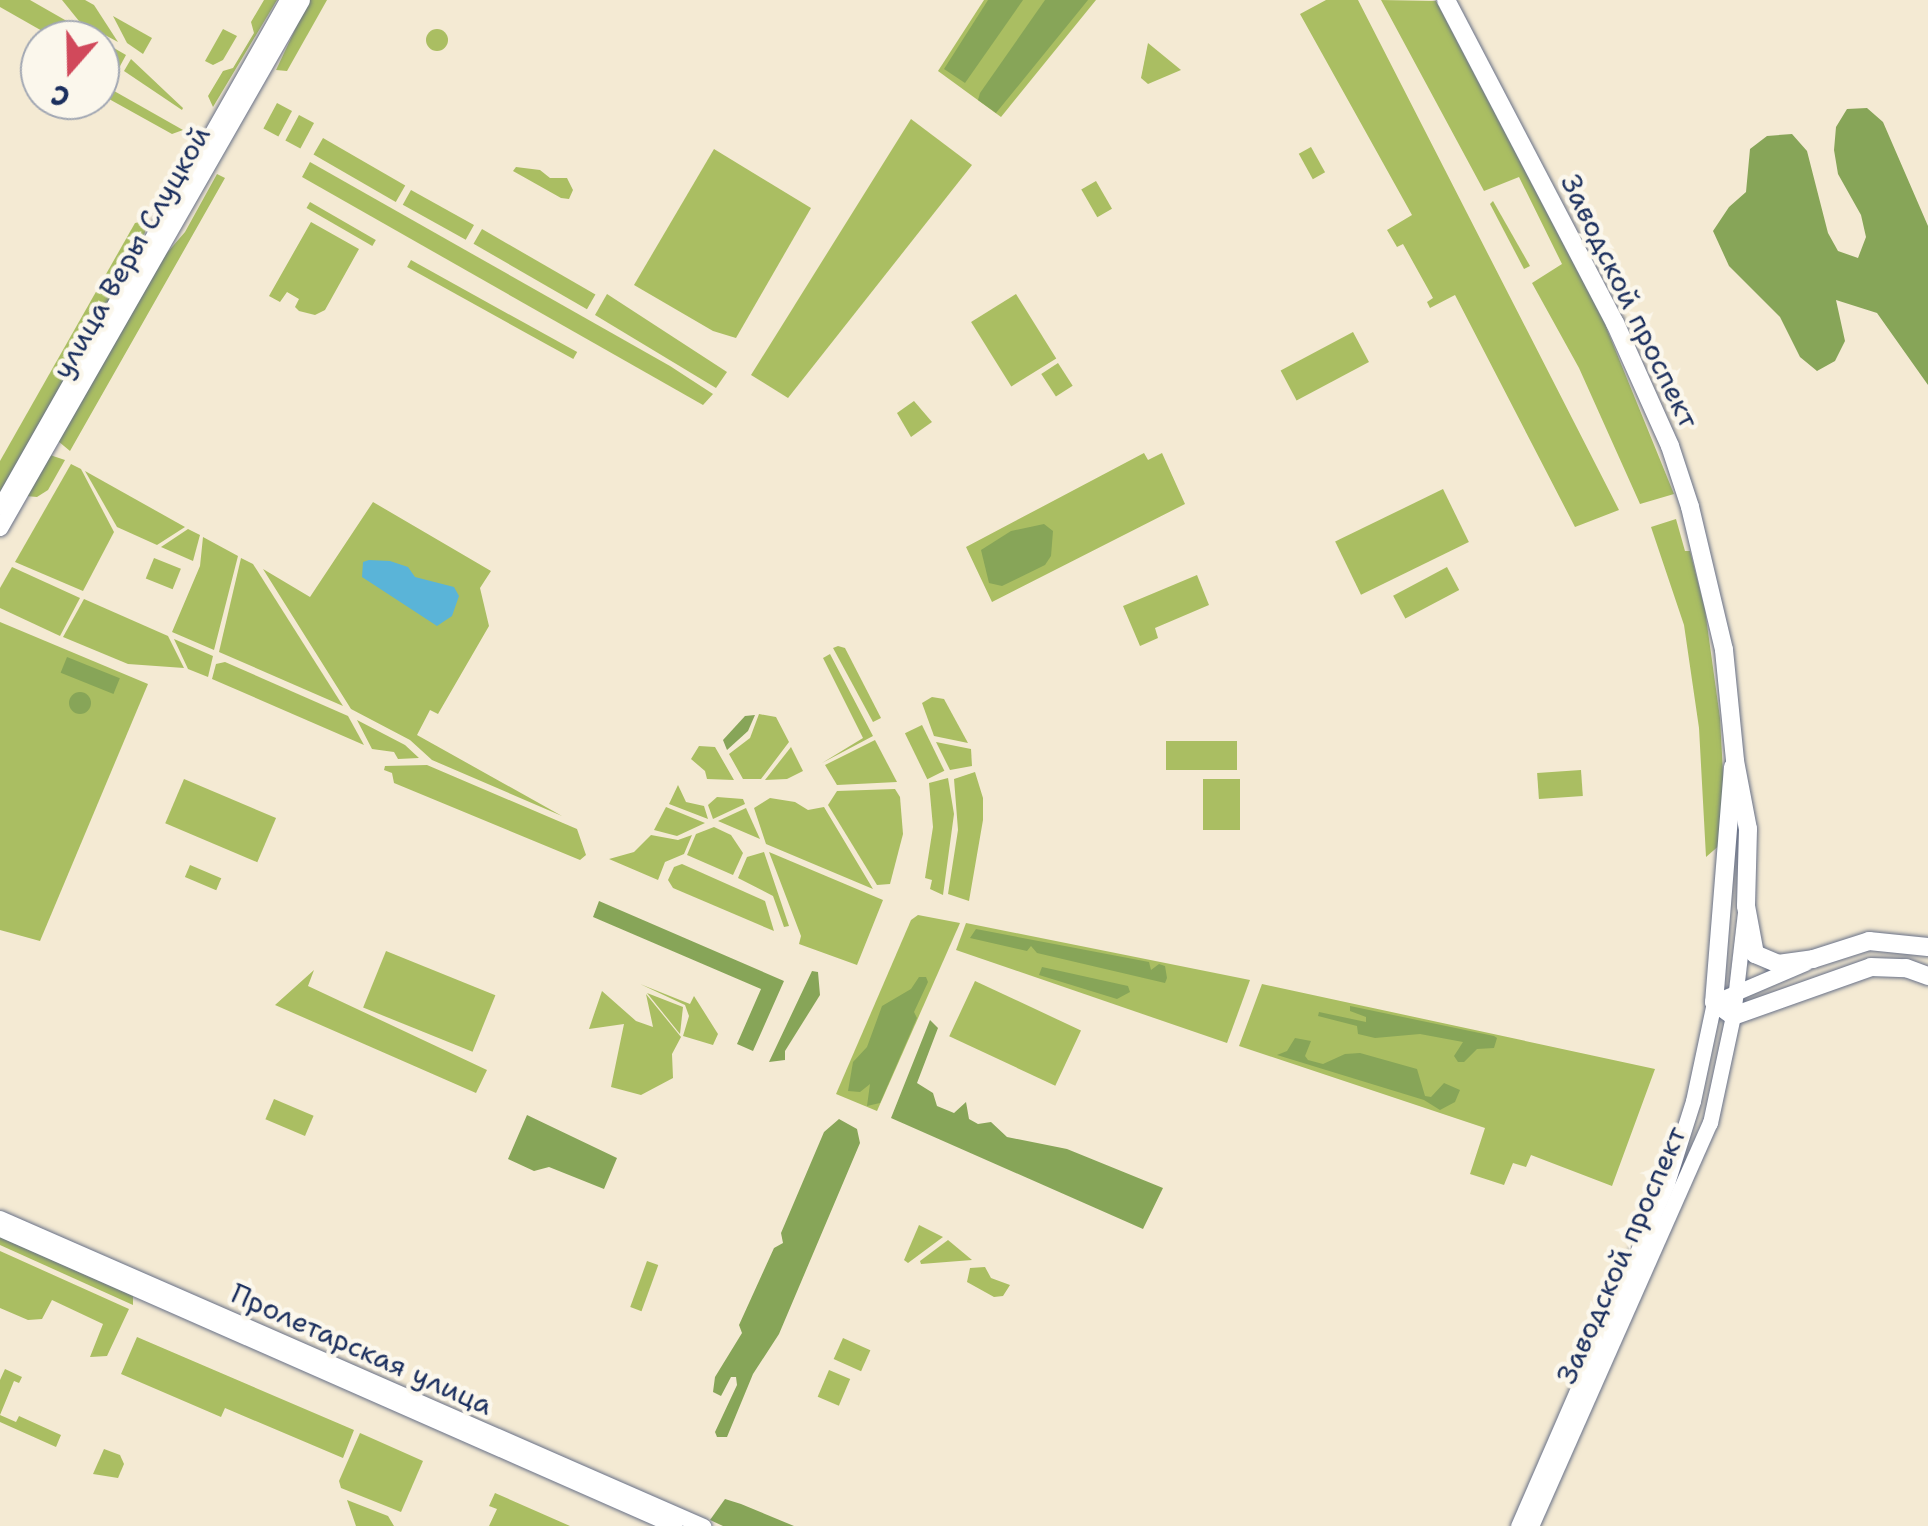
<!DOCTYPE html>
<html>
<head>
<meta charset="utf-8">
<style>
  body { margin:0 }
  #map { position:relative; width:1928px; height:1526px; overflow:hidden; background:#f4ead3; font-family:"Shantell Sans",sans-serif }
  div>[style] { position:absolute }
  .green>* { inset:0; background:#aabe62; transform-origin:0 0 }
  .round { border-radius:50% }
  .forest>* { inset:0; background:#87a558; transform-origin:0 0 }
  .water>* { inset:0; background:#5ab4d8 }
  .roads { filter:drop-shadow(0 0 2px #677087) drop-shadow(0 0 2px #677087) }
  .secondary>* { height:15px; margin:-7.5px; padding:0 7.5px; transform-origin:7.5px; border-radius:7.5px; background:#fff }
  .primary>* { height:18px; margin:-9px; padding:0 9px; transform-origin:9px; border-radius:9px; background:#fff }
  span { translate:-50% -50%; white-space:nowrap; text-align:center; line-height:1.15; -webkit-text-stroke:9px #fbf7ec; paint-order:stroke }
  .street-label { font-size:28px; color:#1b2f5e }
  .north { position:absolute; left:20px; top:20px; width:100px; height:100px; box-sizing:border-box; background:#fbf7ec; border:2px solid #a1a7b3; border-radius:50%; rotate:200deg; font-size:28px; font-weight:700; line-height:40px; text-align:center; color:#1b2f5e }
  .north::after { content:''; display:block; margin:auto; width:35px; height:45px; background:#d1495b; clip-path:polygon(50% 0,100% 100%,50% 72%,0 100%) }
</style>
</head>
<body>
<div id="map">
  <div class="green">
    <i style="clip-path:polygon(0 0,30px 0,100px 40px,58px 40px,0 7px)"></i>
    <i style="clip-path:polygon(62px 0,85px 0,94px 5px,118px 42px,79px 21px)"></i>
    <i style="clip-path:polygon(264px 0,277px 0,213px 107px,208px 96px,223px 71px,233px 68px,254px 33px,251px 22px)"></i>
    <i style="clip-path:polygon(309px 0,327px 0,287px 71px,276px 70px)"></i>
    <i style="clip-path:polygon(984px 0,1096px 0,1001px 117px,938px 71px)"></i>
    <i style="clip-path:polygon(1326px 0,1358px 0,1619px 510px,1575px 527px,1455px 295px,1430px 308px,1427px 302px,1433px 298px,1403px 244px,1397px 247px,1387px 230px,1412px 215px,1300px 14px)"></i>
    <i style="clip-path:polygon(1381px 0,1436px 1px,1604px 322px,1674px 494px,1640px 504px,1579px 368px,1532px 283px,1562px 264px,1519px 177px,1484px 191px)"></i>
    <i style="clip-path:polygon(113px 16px,152px 38px,143px 54px,127px 43px)"></i>
    <i style="clip-path:polygon(223px 29px,237px 36px,223px 60px,213px 65px,205px 61px)"></i>
    <i class="round" style="left:426px;top:29px;width:22px;height:22px"></i>
    <i style="clip-path:polygon(100px 40px,126px 55px,119px 68px,100px 61px)"></i>
    <i style="clip-path:polygon(1148px 43px,1181px 70px,1148px 84px,1141px 78px)"></i>
    <i style="clip-path:polygon(131px 59px,183px 108px,182px 110px,124px 71px)"></i>
    <i style="clip-path:polygon(100px 83px,183px 130px,172px 134px,100px 94px)"></i>
    <i style="left:277px;top:103px;width:17px;height:29px;rotate:28deg"></i>
    <i style="left:299px;top:115px;width:17px;height:29px;rotate:28deg"></i>
    <i style="clip-path:polygon(911px 119px,972px 165px,788px 398px,751px 375px)"></i>
    <i style="left:323px;top:138px;width:95px;height:19px;rotate:30deg"></i>
    <i style="left:1311px;top:147px;width:29px;height:14px;rotate:61deg"></i>
    <i style="clip-path:polygon(714px 149px,811px 208px,736px 338px,713px 331px,634px 285px)"></i>
    <i style="clip-path:polygon(310px 162px,670px 366px,713px 394px,703px 405px,302px 177px)"></i>
    <i style="clip-path:polygon(516px 167px,540px 170px,550px 178px,567px 178px,573px 190px,569px 199px,561px 198px,513px 171px)"></i>
    <i style="clip-path:polygon(217px 174px,225px 178px,70px 451px,58px 441px,160px 261px,185px 232px)"></i>
    <i style="left:1096px;top:181px;width:32px;height:17px;rotate:60deg"></i>
    <i style="left:411px;top:190px;width:72px;height:17px;rotate:29deg"></i>
    <i style="clip-path:polygon(1493px 201px,1530px 266px,1524px 269px,1490px 204px)"></i>
    <i style="left:310px;top:202px;width:76px;height:7px;rotate:30deg"></i>
    <i style="clip-path:polygon(149px 220px,141px 244px,0 492px,0 461px,135px 223px)"></i>
    <i style="clip-path:polygon(311px 222px,359px 249px,325px 310px,315px 315px,299px 311px,295px 307px,299px 299px,287px 292px,280px 302px,269px 296px)"></i>
    <i style="left:482px;top:229px;width:131px;height:17px;rotate:30deg"></i>
    <i style="left:411px;top:260px;width:190px;height:8px;rotate:29deg"></i>
    <i style="clip-path:polygon(607px 294px,727px 372px,716px 388px,595px 315px)"></i>
    <i style="left:1016px;top:294px;width:76px;height:53px;rotate:58deg"></i>
    <i style="left:1353px;top:332px;width:34px;height:82px;rotate:62deg"></i>
    <i style="left:1058px;top:363px;width:27px;height:20px;rotate:57deg"></i>
    <i style="clip-path:polygon(914px 401px,932px 422px,911px 437px,897px 413px)"></i>
    <i style="clip-path:polygon(1144px 453px,1148px 460px,1162px 453px,1185px 504px,992px 602px,966px 547px)"></i>
    <i style="clip-path:polygon(50px 455px,65px 460px,48px 490px,37px 497px,26px 496px)"></i>
    <i style="clip-path:polygon(71px 464px,81px 469px,114px 532px,83px 591px,15px 562px)"></i>
    <i style="clip-path:polygon(85px 471px,185px 527px,157px 545px,117px 527px)"></i>
    <i style="left:1443px;top:489px;width:59px;height:120px;rotate:64deg"></i>
    <i style="clip-path:polygon(373px 502px,491px 571px,480px 588px,489px 626px,438px 714px,430px 710px,417px 735px,562px 816px,432px 760px,410px 740px,351px 709px,263px 569px,310px 597px)"></i>
    <i style="clip-path:polygon(1676px 519px,1685px 551px,1690px 551px,1705px 610px,1720px 718px,1725px 809px,1721px 844px,1706px 857px,1699px 728px,1684px 625px,1651px 527px)"></i>
    <i style="clip-path:polygon(188px 529px,200px 535px,193px 561px,161px 547px)"></i>
    <i style="clip-path:polygon(203px 537px,238px 556px,214px 650px,172px 632px,200px 566px)"></i>
    <i style="left:154px;top:558px;width:29px;height:22px;rotate:22deg"></i>
    <i style="clip-path:polygon(241px 558px,253px 564px,343px 706px,219px 652px)"></i>
    <i style="clip-path:polygon(12px 567px,80px 598px,60px 636px,0 608px,0 588px)"></i>
    <i style="left:1447px;top:567px;width:26px;height:61px;rotate:62deg"></i>
    <i style="clip-path:polygon(1197px 575px,1209px 605px,1155px 628px,1158px 638px,1140px 646px,1123px 606px)"></i>
    <i style="clip-path:polygon(84px 599px,168px 636px,184px 668px,128px 664px,63px 637px)"></i>
    <i style="clip-path:polygon(0 622px,148px 684px,40px 941px,0 930px)"></i>
    <i style="clip-path:polygon(174px 639px,213px 656px,208px 677px,188px 669px)"></i>
    <i style="clip-path:polygon(838px 646px,845px 648px,881px 718px,873px 722px,833px 648px)"></i>
    <i style="clip-path:polygon(830px 654px,873px 736px,822px 763px,863px 738px,823px 658px)"></i>
    <i style="clip-path:polygon(225px 662px,348px 716px,364px 745px,212px 679px,216px 664px)"></i>
    <i style="clip-path:polygon(932px 697px,944px 699px,968px 743px,934px 736px,922px 703px)"></i>
    <i style="clip-path:polygon(759px 714px,776px 717px,789px 742px,761px 779px,743px 779px,729px 754px,750px 738px)"></i>
    <i style="clip-path:polygon(357px 720px,405px 745px,419px 758px,398px 759px,394px 752px,372px 749px)"></i>
    <i style="left:922px;top:725px;width:51px;height:19px;rotate:64deg"></i>
    <i style="clip-path:polygon(875px 740px,897px 782px,837px 785px,825px 765px)"></i>
    <i style="left:1237px;top:741px;width:29px;height:71px;rotate:90deg"></i>
    <i style="clip-path:polygon(936px 742px,971px 749px,972px 766px,950px 770px)"></i>
    <i style="clip-path:polygon(699px 746px,715px 747px,734px 780px,707px 779px,705px 771px,691px 759px)"></i>
    <i style="clip-path:polygon(791px 747px,803px 771px,787px 779px,765px 780px)"></i>
    <i style="clip-path:polygon(427px 765px,577px 829px,586px 855px,580px 860px,394px 783px,392px 773px,384px 770px,385px 766px)"></i>
    <i style="left:1581px;top:770px;width:26px;height:44px;rotate:86deg"></i>
    <i style="clip-path:polygon(975px 772px,983px 798px,983px 820px,969px 901px,948px 894px,958px 830px,954px 779px)"></i>
    <i style="clip-path:polygon(948px 778px,954px 814px,943px 895px,930px 889px,932px 880px,925px 878px,933px 827px,929px 783px)"></i>
    <i style="left:184px;top:779px;width:100px;height:48px;rotate:23deg"></i>
    <i style="left:1203px;top:779px;width:37px;height:51px"></i>
    <i style="clip-path:polygon(678px 785px,686px 802px,704px 806px,708px 819px,669px 804px)"></i>
    <i style="clip-path:polygon(895px 789px,900px 797px,903px 834px,890px 884px,877px 885px,828px 805px,837px 791px)"></i>
    <i style="clip-path:polygon(717px 797px,743px 799px,745px 804px,713px 819px,708px 805px)"></i>
    <i style="clip-path:polygon(770px 798px,795px 802px,808px 810px,824px 807px,873px 889px,766px 844px,754px 808px)"></i>
    <i style="clip-path:polygon(666px 807px,705px 823px,677px 836px,654px 830px)"></i>
    <i style="clip-path:polygon(746px 808px,760px 839px,718px 821px)"></i>
    <i style="clip-path:polygon(714px 827px,731px 835px,743px 853px,733px 875px,687px 855px,696px 834px)"></i>
    <i style="clip-path:polygon(651px 835px,678px 840px,692px 835px,684px 854px,665px 862px,658px 880px,609px 859px,634px 852px)"></i>
    <i style="clip-path:polygon(764px 852px,789px 926px,784px 927px,773px 896px,738px 878px,747px 857px)"></i>
    <i style="clip-path:polygon(769px 852px,883px 900px,857px 965px,799px 944px,801px 936px)"></i>
    <i style="clip-path:polygon(682px 864px,765px 901px,774px 931px,673px 888px,668px 880px,674px 867px)"></i>
    <i style="left:190px;top:865px;width:34px;height:13px;rotate:23deg"></i>
    <i style="clip-path:polygon(918px 915px,960px 923px,877px 1111px,836px 1094px,911px 920px)"></i>
    <i style="clip-path:polygon(966px 923px,1250px 980px,1227px 1043px,956px 950px)"></i>
    <i style="left:386px;top:951px;width:118px;height:61px;rotate:22deg"></i>
    <i style="clip-path:polygon(314px 970px,308px 986px,487px 1070px,476px 1093px,275px 1005px)"></i>
    <i style="left:975px;top:981px;width:117px;height:61px;rotate:25deg"></i>
    <i style="clip-path:polygon(640px 984px,690px 1004px,694px 996px,718px 1034px,713px 1045px,683px 1036px,689px 1016px,685px 1005px)"></i>
    <i style="clip-path:polygon(1262px 984px,1655px 1069px,1612px 1186px,1531px 1155px,1526px 1167px,1513px 1163px,1504px 1185px,1470px 1174px,1485px 1128px,1239px 1046px)"></i>
    <i style="clip-path:polygon(602px 991px,636px 1021px,653px 1027px,646px 994px,681px 1037px,672px 1054px,673px 1078px,641px 1095px,611px 1087px,624px 1024px,589px 1029px)"></i>
    <i style="clip-path:polygon(647px 993px,683px 1007px,680px 1034px)"></i>
    <i style="left:274px;top:1099px;width:43px;height:22px;rotate:23deg"></i>
    <i style="clip-path:polygon(919px 1225px,943px 1237px,908px 1263px,904px 1260px)"></i>
    <i style="clip-path:polygon(0 1237px,133px 1296px,133px 1305px,0 1245px)"></i>
    <i style="clip-path:polygon(948px 1240px,972px 1260px,921px 1264px,920px 1261px)"></i>
    <i style="clip-path:polygon(0 1251px,129px 1309px,107px 1356px,90px 1357px,103px 1324px,52px 1300px,42px 1319px,28px 1320px,0 1308px)"></i>
    <i style="left:647px;top:1261px;width:12px;height:49px;rotate:20deg"></i>
    <i style="clip-path:polygon(985px 1267px,991px 1278px,1010px 1285px,1003px 1296px,994px 1297px,967px 1282px,970px 1268px)"></i>
    <i style="clip-path:polygon(137px 1337px,354px 1430px,343px 1458px,225px 1408px,221px 1417px,121px 1374px)"></i>
    <i style="left:843px;top:1338px;width:30px;height:23px;rotate:24deg"></i>
    <i style="clip-path:polygon(5px 1369px,22px 1377px,19px 1383px,14px 1381px,0 1415px,0 1380px)"></i>
    <i style="left:829px;top:1370px;width:23px;height:29px;rotate:23deg"></i>
    <i style="clip-path:polygon(0 1415px,16px 1422px,19px 1416px,61px 1435px,56px 1447px,0 1422px)"></i>
    <i style="clip-path:polygon(360px 1433px,423px 1461px,401px 1512px,341px 1488px,339px 1481px)"></i>
    <i style="clip-path:polygon(104px 1449px,120px 1455px,124px 1464px,118px 1478px,93px 1474px)"></i>
    <i style="clip-path:polygon(495px 1493px,570px 1526px,489px 1526px,497px 1509px,489px 1506px)"></i>
    <i style="clip-path:polygon(347px 1500px,388px 1516px,394px 1526px,356px 1526px)"></i>
  </div>
  <div class="forest">
    <i style="clip-path:polygon(988px 0,1023px 0,965px 83px,944px 69px)"></i>
    <i style="clip-path:polygon(1045px 0,1088px 0,996px 113px,978px 100px,980px 93px)"></i>
    <i style="clip-path:polygon(1867px 108px,1883px 122px,1928px 226px,1928px 385px,1877px 313px,1836px 300px,1845px 341px,1835px 361px,1817px 371px,1800px 357px,1780px 317px,1729px 266px,1713px 231px,1729px 207px,1746px 192px,1750px 149px,1767px 136px,1792px 134px,1807px 151px,1828px 233px,1838px 251px,1858px 258px,1866px 237px,1861px 215px,1838px 174px,1834px 150px,1836px 127px,1847px 109px)"></i>
    <i style="clip-path:polygon(1044px 524px,1053px 531px,1051px 556px,1045px 565px,1002px 586px,989px 583px,981px 550px,1011px 531px)"></i>
    <i style="left:67px;top:657px;width:57px;height:17px;rotate:22deg"></i>
    <i class="round" style="left:69px;top:692px;width:22px;height:22px"></i>
    <i style="clip-path:polygon(755px 715px,748px 731px,727px 750px,723px 740px,745px 716px)"></i>
    <i style="clip-path:polygon(599px 901px,784px 981px,753px 1051px,737px 1044px,761px 989px,593px 917px)"></i>
    <i style="clip-path:polygon(976px 929px,1149px 962px,1151px 970px,1159px 964px,1165px 966px,1167px 978px,1165px 983px,1037px 953px,1031px 946px,1027px 951px,970px 938px)"></i>
    <i style="clip-path:polygon(1042px 967px,1128px 986px,1130px 992px,1117px 999px,1039px 975px)"></i>
    <i style="clip-path:polygon(812px 971px,818px 972px,820px 995px,785px 1051px,785px 1060px,769px 1062px)"></i>
    <i style="clip-path:polygon(919px 977px,926px 977px,928px 982px,914px 1012px,917px 1018px,880px 1103px,867px 1106px,870px 1084px,860px 1092px,848px 1091px,853px 1062px,867px 1047px,882px 1006px,911px 989px)"></i>
    <i style="clip-path:polygon(1350px 1006px,1494px 1036px,1497px 1038px,1494px 1048px,1477px 1049px,1464px 1062px,1458px 1062px,1454px 1056px,1463px 1042px,1420px 1034px,1375px 1038px,1358px 1034px,1357px 1026px,1318px 1016px,1319px 1012px,1366px 1022px,1366px 1017px,1350px 1011px)"></i>
    <i style="clip-path:polygon(930px 1020px,938px 1028px,917px 1083px,933px 1093px,937px 1106px,954px 1113px,966px 1102px,969px 1119px,978px 1124px,991px 1122px,1007px 1137px,1067px 1149px,1163px 1188px,1143px 1229px,891px 1118px)"></i>
    <i style="clip-path:polygon(1295px 1038px,1311px 1041px,1305px 1056px,1308px 1060px,1323px 1064px,1345px 1054px,1360px 1053px,1417px 1069px,1425px 1096px,1431px 1097px,1444px 1083px,1460px 1090px,1455px 1102px,1440px 1110px,1424px 1100px,1277px 1055px,1287px 1051px)"></i>
    <i style="clip-path:polygon(527px 1115px,617px 1158px,604px 1189px,549px 1167px,534px 1171px,508px 1159px)"></i>
    <i style="clip-path:polygon(839px 1119px,857px 1129px,860px 1143px,779px 1334px,753px 1374px,727px 1437px,717px 1437px,715px 1432px,737px 1385px,736px 1377px,731px 1377px,721px 1396px,713px 1392px,715px 1377px,742px 1333px,739px 1325px,774px 1248px,783px 1243px,781px 1233px,824px 1132px)"></i>
    <i style="clip-path:polygon(725px 1499px,741px 1504px,794px 1526px,723px 1526px,710px 1520px)"></i>
  </div>
  <div class="water">
    <i style="clip-path:polygon(369px 560px,390px 561px,408px 567px,415px 577px,454px 587px,459px 596px,452px 616px,437px 626px,362px 577px,363px 562px)"></i>
  </div>
  <div class="roads">
    <div class="secondary">
      <i style="left:0;top:506px;width:582px;rotate:-60.44deg"></i>
      <i style="left:0;top:528px;width:608px;rotate:-60.23deg"></i>
      <i style="left:0;top:1218px;width:768px;rotate:23.66deg"></i>
      <i style="left:0;top:1229px;width:737px;rotate:23.75deg"></i>
      <i style="left:1518px;top:1526px;width:374px;rotate:-66.5deg"></i>
      <i style="left:1667px;top:1183px;width:86px;rotate:-72.4deg"></i>
      <i style="left:1693px;top:1101px;width:101px;rotate:-78deg"></i>
      <i style="left:1714px;top:1002px;width:99px;rotate:-23.2deg"></i>
      <i style="left:1531px;top:1526px;width:441px;rotate:-66.1deg"></i>
      <i style="left:1710px;top:1123px;width:109px;rotate:-77.9deg"></i>
      <i style="left:1733px;top:1016px;width:105px;rotate:-83.4deg"></i>
    </div>
    <div class="primary">
      <i style="left:1446px;top:0;width:365px;rotate:62.4deg"></i>
      <i style="left:1615px;top:323px;width:135px;rotate:65.9deg"></i>
      <i style="left:1670px;top:446px;width:64px;rotate:71.8deg"></i>
      <i style="left:1690px;top:507px;width:147px;rotate:76.6deg"></i>
      <i style="left:1724px;top:650px;width:112px;rotate:84.3deg"></i>
      <i style="left:1735px;top:761px;width:69px;rotate:79.2deg"></i>
      <i style="left:1748px;top:829px;width:77px;rotate:91.5deg"></i>
      <i style="left:1746px;top:906px;width:49px;rotate:79.4deg"></i>
      <i style="left:1755px;top:954px;width:25px;rotate:23deg"></i>
      <i style="left:1778px;top:964px;width:35px;rotate:-8deg"></i>
      <i style="left:1813px;top:959px;width:59px;rotate:-17.8deg"></i>
      <i style="left:1869px;top:941px;width:59px;rotate:5.8deg"></i>
      <i style="left:1733px;top:767px;width:236px;rotate:94.6deg"></i>
      <i style="left:1714px;top:1002px;width:24px;rotate:36deg"></i>
      <i style="left:1733px;top:1016px;width:146px;rotate:-19.5deg"></i>
      <i style="left:1871px;top:967px;width:35px;rotate:2deg"></i>
      <i style="left:1906px;top:968px;width:23px;rotate:20deg"></i>
    </div>
  </div>
  <div class="street-label">
    <span style="left:131px;top:252px;rotate:-60deg">улица Веры Слуцкой</span>
    <span style="left:1630px;top:301px;rotate:64deg">Заводской проспект</span>
    <span style="left:1621px;top:1255px;rotate:-66deg">Заводской проспект</span>
    <span style="left:362px;top:1349px;rotate:24deg">Пролетарская улица</span>
  </div>
  <div class="north">С</div>
</div>
</body>
</html>
